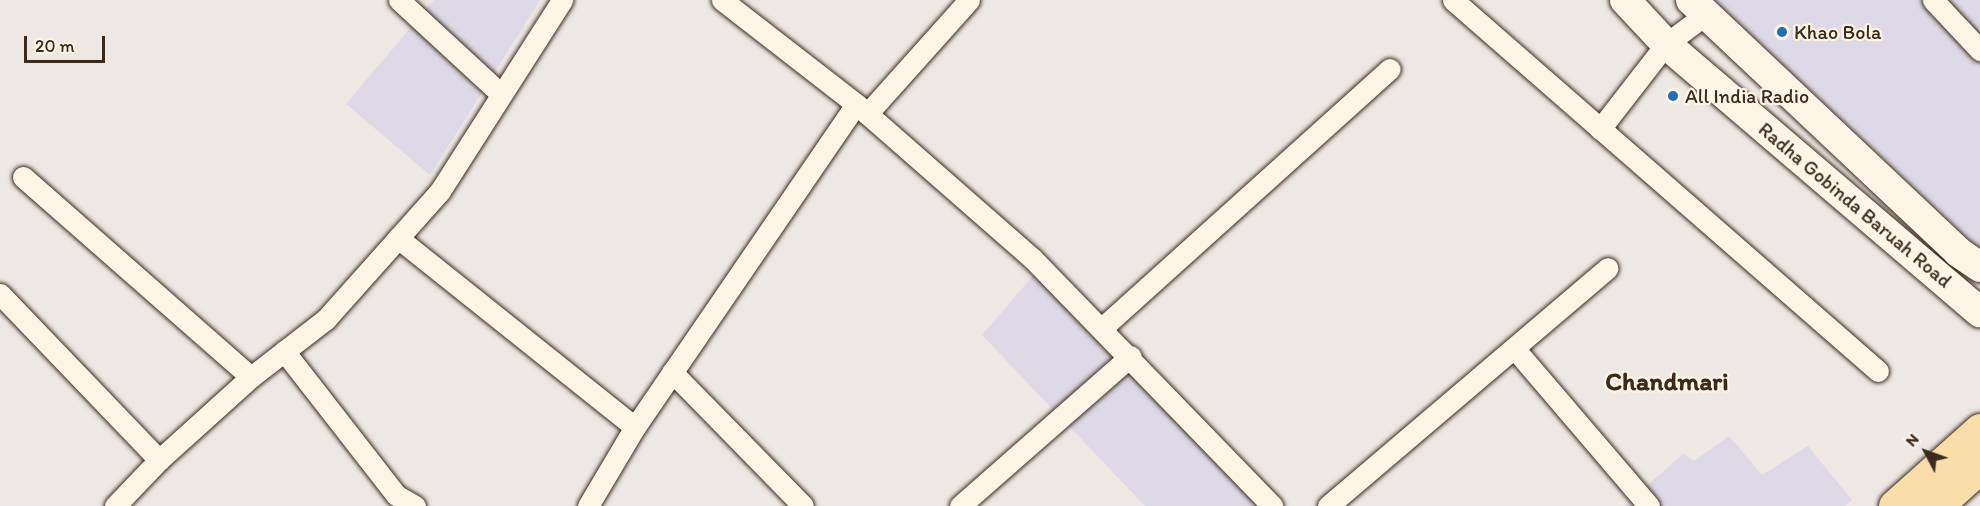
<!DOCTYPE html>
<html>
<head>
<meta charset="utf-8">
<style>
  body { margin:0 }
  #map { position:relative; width:1980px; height:506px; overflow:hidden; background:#eee8e5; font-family:Itim,sans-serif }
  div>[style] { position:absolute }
  .built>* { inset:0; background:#ddd9e6 }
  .roads { filter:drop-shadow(0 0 2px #3b2a1e) drop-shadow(0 0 2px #3b2a1e) }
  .minor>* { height:21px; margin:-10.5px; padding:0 10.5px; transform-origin:10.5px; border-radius:10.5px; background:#fcf5e5 }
  .secondary>* { height:30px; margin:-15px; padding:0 15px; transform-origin:15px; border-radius:15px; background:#fcf5e5 }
  .primary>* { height:33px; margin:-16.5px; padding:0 16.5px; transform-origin:16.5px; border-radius:16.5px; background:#f9deab }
  .dots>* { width:16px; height:16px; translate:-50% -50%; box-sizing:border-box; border:3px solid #fcf5e5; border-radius:50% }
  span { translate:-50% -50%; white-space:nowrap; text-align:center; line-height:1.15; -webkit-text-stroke:4.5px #fcf5e5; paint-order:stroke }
  .poi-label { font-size:20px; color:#3b2a1e }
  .left { translate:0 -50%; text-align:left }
  .street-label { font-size:20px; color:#3b2a1e }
  .district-label { font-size:26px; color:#3b2a1e; font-weight:700 }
  .north { position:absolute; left:1896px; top:422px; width:60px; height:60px; -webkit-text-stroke:4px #fcf5e5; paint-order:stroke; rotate:311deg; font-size:16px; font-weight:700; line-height:24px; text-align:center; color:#3b2a1e }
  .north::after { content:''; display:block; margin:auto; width:21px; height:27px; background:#3b2a1e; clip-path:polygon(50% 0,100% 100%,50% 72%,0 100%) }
  .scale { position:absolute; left:24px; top:36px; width:81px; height:27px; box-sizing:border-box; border:3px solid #3b2a1e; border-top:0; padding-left:8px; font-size:18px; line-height:21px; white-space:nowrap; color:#3b2a1e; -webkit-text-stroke:4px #fcf5e5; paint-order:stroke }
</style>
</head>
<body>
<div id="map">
  <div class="built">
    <i style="clip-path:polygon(434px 0,540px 0,430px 175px,346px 104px)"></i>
    <i style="clip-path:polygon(1715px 0,1980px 0,1980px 249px)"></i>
    <i style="clip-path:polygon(1037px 271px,1275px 506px,1145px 506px,982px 335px)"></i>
    <i style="clip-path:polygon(1729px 436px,1762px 475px,1808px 446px,1852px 500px,1845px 506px,1624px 506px,1683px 454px,1694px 461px)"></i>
  </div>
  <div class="roads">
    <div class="minor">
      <i style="left:399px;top:0;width:139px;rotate:42.7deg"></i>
      <i style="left:722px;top:0;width:170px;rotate:37.8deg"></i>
      <i style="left:856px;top:104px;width:235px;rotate:41.2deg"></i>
      <i style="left:1033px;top:259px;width:344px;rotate:45.9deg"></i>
      <i style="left:1453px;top:0;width:564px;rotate:41.12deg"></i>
      <i style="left:1933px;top:0;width:69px;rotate:46.8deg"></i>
      <i style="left:867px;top:114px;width:153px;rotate:-48.2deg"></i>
      <i style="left:1600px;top:129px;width:108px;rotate:-52.2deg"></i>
      <i style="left:1666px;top:44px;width:50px;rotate:-36.9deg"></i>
      <i style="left:23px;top:177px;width:303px;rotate:41.3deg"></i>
      <i style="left:398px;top:238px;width:303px;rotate:38.6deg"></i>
      <i style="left:0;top:294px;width:230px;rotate:46.2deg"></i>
      <i style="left:1102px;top:328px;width:387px;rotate:-42deg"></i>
      <i style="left:1514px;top:348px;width:208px;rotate:49.5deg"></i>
      <i style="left:284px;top:351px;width:182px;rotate:52.1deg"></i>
      <i style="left:396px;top:495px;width:22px;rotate:30deg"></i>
      <i style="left:672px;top:372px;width:187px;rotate:45.6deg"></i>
      <i style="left:115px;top:506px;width:64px;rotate:-46.3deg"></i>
      <i style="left:159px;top:460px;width:124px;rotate:-42.1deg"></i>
      <i style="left:251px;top:377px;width:95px;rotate:-37.7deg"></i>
      <i style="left:326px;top:319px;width:171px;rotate:-48.3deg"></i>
      <i style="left:440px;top:191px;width:227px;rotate:-57.4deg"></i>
      <i style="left:588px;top:506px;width:92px;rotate:-59.3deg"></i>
      <i style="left:635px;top:427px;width:391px;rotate:-55.6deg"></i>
      <i style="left:960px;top:506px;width:227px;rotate:-41.3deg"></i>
      <i style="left:1328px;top:506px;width:367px;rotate:-40.4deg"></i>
    </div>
    <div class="secondary">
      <i style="left:1625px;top:0;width:60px;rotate:47deg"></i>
      <i style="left:1666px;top:44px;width:413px;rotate:40.5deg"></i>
      <i style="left:1691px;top:0;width:367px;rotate:43.3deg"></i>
      <i style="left:1958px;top:252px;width:27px;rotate:34deg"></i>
    </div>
    <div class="primary">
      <i style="left:1895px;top:506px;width:114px;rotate:-41.8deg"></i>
      <i style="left:1936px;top:506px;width:59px;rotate:-42.3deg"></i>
    </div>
  </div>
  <div class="dots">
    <i style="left:1782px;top:32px;background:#1f6fb2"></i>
    <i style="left:1673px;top:96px;background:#1f6fb2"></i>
  </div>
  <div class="poi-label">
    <span class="left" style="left:1794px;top:32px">Khao Bola</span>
    <span class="left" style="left:1685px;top:96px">All India Radio</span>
  </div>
  <div class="street-label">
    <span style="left:1855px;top:205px;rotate:40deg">Radha Gobinda Baruah Road</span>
  </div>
  <div class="district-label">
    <span style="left:1667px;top:382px">Chandmari</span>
  </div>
  <div class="north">N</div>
  <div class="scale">20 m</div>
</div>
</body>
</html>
